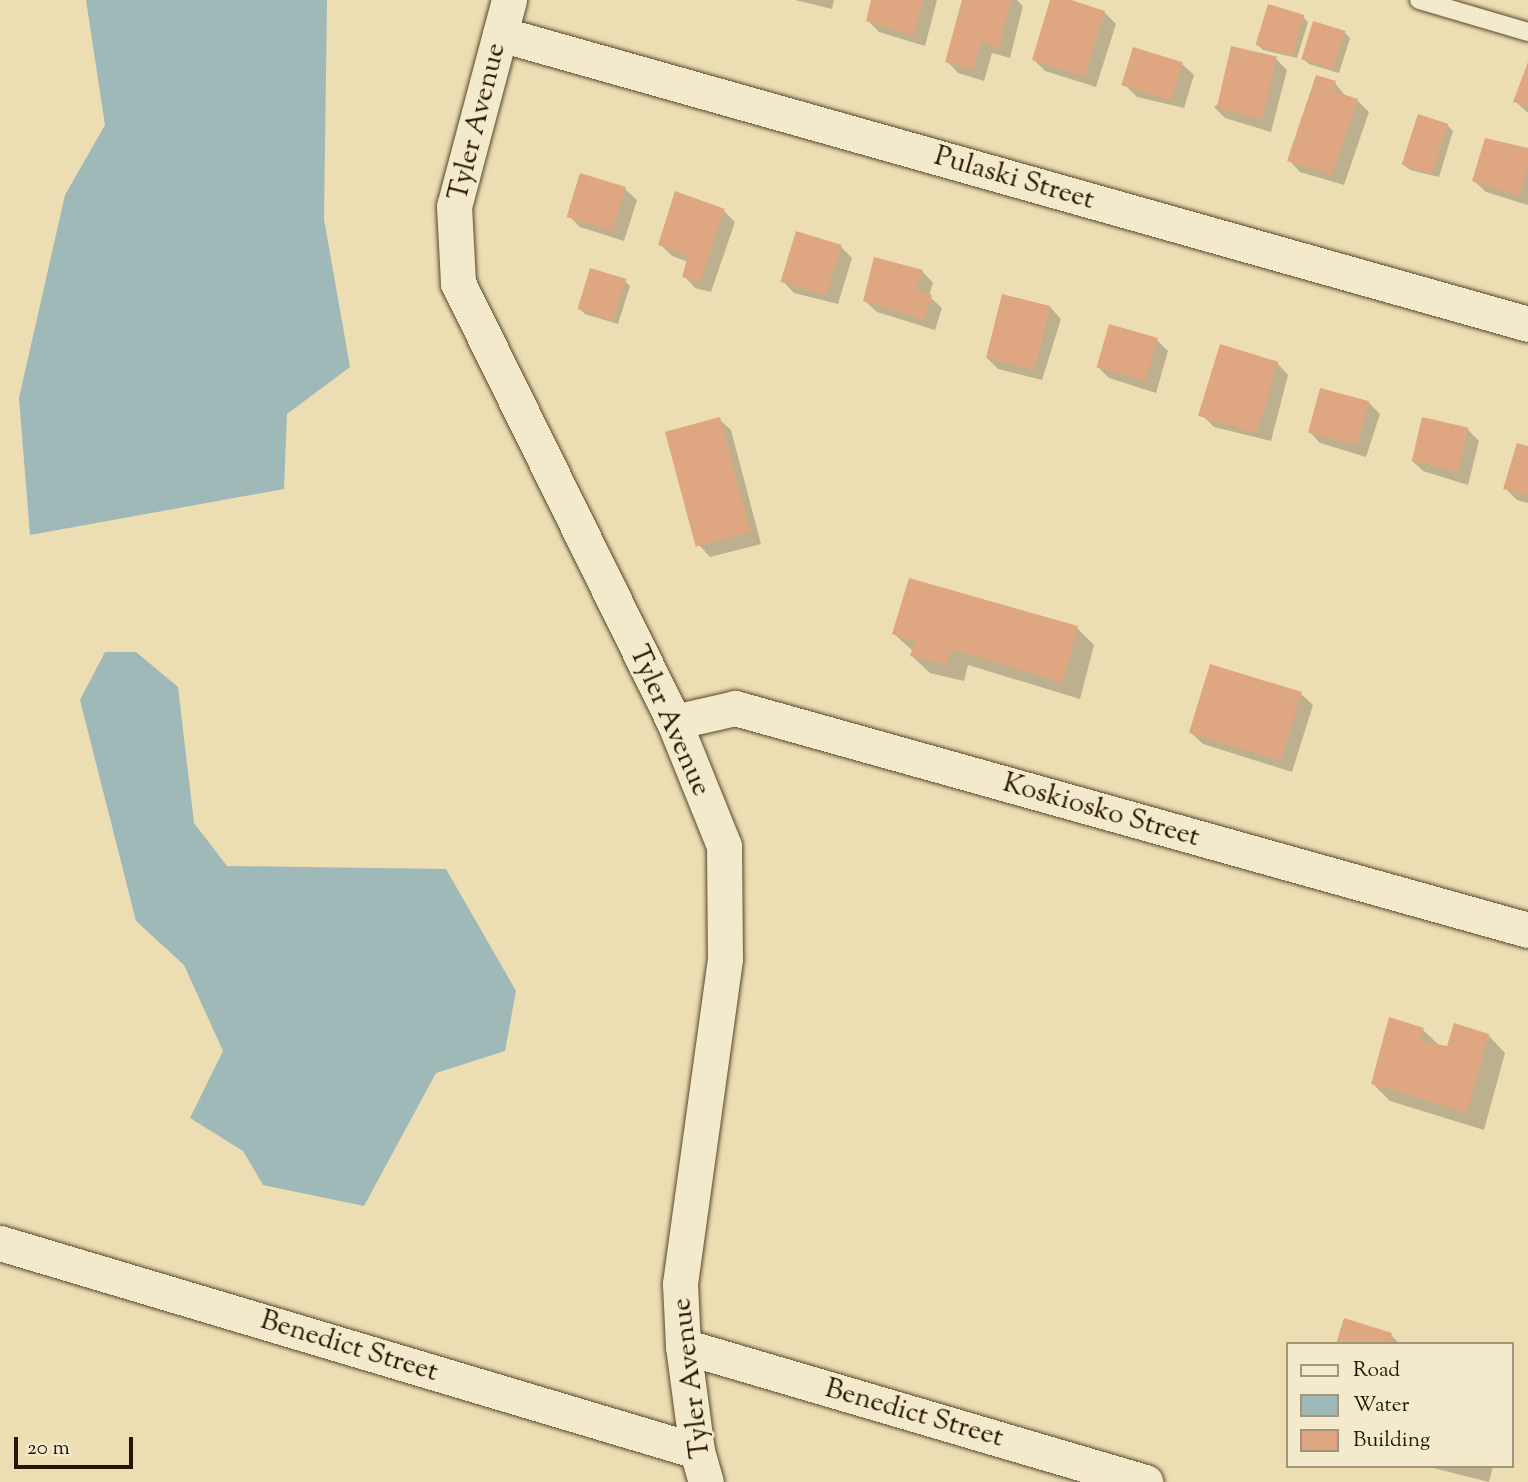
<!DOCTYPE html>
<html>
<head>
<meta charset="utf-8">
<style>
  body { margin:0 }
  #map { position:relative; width:1528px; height:1482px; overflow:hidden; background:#edddb2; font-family:"Sorts Mill Goudy",serif }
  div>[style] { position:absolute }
  .water>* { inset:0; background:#9eb9b7 }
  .shadow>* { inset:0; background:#0003 }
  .building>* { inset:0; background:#dea781; transform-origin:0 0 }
  .roads { filter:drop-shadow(0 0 2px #58482d) drop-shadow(0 0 2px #58482d) }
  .lane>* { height:18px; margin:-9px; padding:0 9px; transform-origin:9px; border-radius:9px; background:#f3e9cd }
  .street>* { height:35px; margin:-17.5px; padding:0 17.5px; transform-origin:17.5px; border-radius:17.5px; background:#f3e9cd }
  span { translate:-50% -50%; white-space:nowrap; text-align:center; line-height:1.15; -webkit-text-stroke:5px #f3e9cd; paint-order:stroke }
  .street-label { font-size:28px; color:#261601 }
  .legend { position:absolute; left:1286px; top:1342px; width:228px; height:126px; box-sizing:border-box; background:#f3e9cd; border:2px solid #a1957b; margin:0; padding:9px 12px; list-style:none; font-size:21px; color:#261601 }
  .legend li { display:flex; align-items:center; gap:14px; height:35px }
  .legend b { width:35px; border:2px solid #a1957b }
  .scale { position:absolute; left:14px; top:1437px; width:119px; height:32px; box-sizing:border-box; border:4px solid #261601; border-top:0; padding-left:9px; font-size:21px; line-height:24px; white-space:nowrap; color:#261601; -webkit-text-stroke:5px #f3e9cd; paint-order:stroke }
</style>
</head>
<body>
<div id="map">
  <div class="water">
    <i style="clip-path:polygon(86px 0,327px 0,324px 219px,350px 367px,287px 414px,284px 489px,30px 535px,19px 398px,65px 195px,105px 125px)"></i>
    <i style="clip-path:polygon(105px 652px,136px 652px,178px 687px,194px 823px,227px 866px,446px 869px,516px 991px,505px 1051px,436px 1073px,364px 1206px,263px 1185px,243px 1151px,190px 1118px,223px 1051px,184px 965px,136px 921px,80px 700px)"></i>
  </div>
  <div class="shadow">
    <i style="clip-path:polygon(795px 0,834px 0,832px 9px)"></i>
    <i style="clip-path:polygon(873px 0,937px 0,925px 46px,879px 32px,868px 21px)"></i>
    <i style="clip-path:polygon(963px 0,1017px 0,1023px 6px,1010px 58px,992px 53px,984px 81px,958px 73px,947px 61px)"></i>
    <i style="clip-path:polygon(1052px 0,1065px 0,1104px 12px,1116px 24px,1096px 87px,1045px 71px,1034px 60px)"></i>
    <i style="clip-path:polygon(1303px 17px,1308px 22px,1297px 58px,1263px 50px,1258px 45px)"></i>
    <i style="clip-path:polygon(1345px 33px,1350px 38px,1339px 73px,1309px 64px,1303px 59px)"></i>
    <i style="clip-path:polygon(1276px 59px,1287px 70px,1271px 132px,1225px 118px,1214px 107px)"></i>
    <i style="clip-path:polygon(1182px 64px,1194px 75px,1184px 108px,1137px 97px,1125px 85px)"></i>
    <i style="clip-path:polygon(1528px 67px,1528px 113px,1515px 101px)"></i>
    <i style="clip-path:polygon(1335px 83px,1346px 97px,1357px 100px,1369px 112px,1344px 185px,1300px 172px,1289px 160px)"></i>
    <i style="clip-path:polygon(1447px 125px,1453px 131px,1439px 177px,1410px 170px,1404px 165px)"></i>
    <i style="clip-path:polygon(1528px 150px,1528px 205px,1486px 192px,1474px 181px)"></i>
    <i style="clip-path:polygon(625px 189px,637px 200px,624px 241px,580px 227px,569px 216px)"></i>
    <i style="clip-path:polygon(724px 211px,735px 222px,711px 292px,695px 288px,684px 276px,688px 262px,672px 256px,660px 244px)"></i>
    <i style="clip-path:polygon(841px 247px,852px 258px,838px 304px,794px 293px,783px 281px)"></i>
    <i style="clip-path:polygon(922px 271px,933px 283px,929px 296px,942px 308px,935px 330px,877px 312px,865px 301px)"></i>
    <i style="clip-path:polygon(625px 281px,630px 286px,618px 324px,585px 314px,580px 309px)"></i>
    <i style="clip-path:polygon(1050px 307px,1061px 319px,1042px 380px,998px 369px,987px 358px)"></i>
    <i style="clip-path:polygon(1157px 340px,1168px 351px,1156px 393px,1109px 378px,1098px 367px)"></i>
    <i style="clip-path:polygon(1277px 363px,1288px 375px,1271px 441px,1214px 427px,1202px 415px)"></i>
    <i style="clip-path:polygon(1368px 402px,1380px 414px,1366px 457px,1320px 443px,1309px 431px)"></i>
    <i style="clip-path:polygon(719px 419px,731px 430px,761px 544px,710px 557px,699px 545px)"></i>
    <i style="clip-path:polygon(1468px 430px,1479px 441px,1468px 485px,1423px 471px,1411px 460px)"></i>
    <i style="clip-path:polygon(1528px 448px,1528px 503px,1517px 500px,1505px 488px)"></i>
    <i style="clip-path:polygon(1077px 628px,1094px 645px,1080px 699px,968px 665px,964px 681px,930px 673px,912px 656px,914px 652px,894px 634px)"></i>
    <i style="clip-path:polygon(1301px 694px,1313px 705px,1292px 772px,1203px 744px,1191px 733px)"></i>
    <i style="clip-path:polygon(1423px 1030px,1440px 1046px,1448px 1048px,1488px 1035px,1505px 1053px,1484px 1130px,1390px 1101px,1373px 1084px)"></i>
    <i style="clip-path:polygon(1391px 1335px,1400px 1344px,1338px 1344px)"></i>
    <i style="clip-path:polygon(1425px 1466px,1493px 1466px,1489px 1482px)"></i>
  </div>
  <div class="building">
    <i style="clip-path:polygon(871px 0,923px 0,914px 36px,866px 21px)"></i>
    <i style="clip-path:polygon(962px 0,1011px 0,999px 48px,981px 42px,973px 70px,945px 62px)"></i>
    <i style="clip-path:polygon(1050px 0,1071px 0,1105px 11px,1085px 77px,1032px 60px)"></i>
    <i style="left:1268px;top:4px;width:38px;height:43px;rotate:17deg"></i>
    <i style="left:1313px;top:21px;width:34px;height:40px;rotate:17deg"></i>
    <i style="left:1231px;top:46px;width:47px;height:64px;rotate:13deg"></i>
    <i style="left:1133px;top:47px;width:52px;height:40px;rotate:17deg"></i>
    <i style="clip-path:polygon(1528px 62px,1528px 106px,1513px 102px)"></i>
    <i style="clip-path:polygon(1316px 75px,1336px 81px,1333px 91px,1358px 99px,1332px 175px,1287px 161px)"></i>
    <i style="left:1418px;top:114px;width:32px;height:53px;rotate:18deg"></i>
    <i style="clip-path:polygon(1485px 138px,1528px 148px,1528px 165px,1520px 196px,1472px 181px)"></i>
    <i style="left:580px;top:173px;width:48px;height:46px;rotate:17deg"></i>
    <i style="clip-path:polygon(675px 191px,725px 209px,700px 282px,682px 277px,688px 256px,658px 245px)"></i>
    <i style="left:796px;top:231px;width:48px;height:53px;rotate:17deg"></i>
    <i style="clip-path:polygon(874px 257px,923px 270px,916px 290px,932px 295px,924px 320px,863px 301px)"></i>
    <i style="left:590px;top:268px;width:38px;height:43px;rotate:17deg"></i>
    <i style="left:1002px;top:294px;width:50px;height:66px;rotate:14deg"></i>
    <i style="left:1109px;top:324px;width:51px;height:45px;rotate:16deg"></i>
    <i style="left:1220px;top:344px;width:61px;height:75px;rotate:17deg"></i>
    <i style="left:1320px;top:388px;width:51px;height:46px;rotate:15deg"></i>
    <i style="left:720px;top:417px;width:119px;height:57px;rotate:75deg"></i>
    <i style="left:1422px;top:417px;width:48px;height:45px;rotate:13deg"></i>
    <i style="clip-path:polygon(1517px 443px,1528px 446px,1528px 495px,1503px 489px)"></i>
    <i style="clip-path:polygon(909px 578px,1078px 626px,1063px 683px,951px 649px,947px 665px,910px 656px,915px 641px,892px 634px)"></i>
    <i style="left:1210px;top:664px;width:96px;height:72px;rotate:17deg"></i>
    <i style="clip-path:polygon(1389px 1017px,1424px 1028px,1420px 1041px,1447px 1046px,1454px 1023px,1489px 1034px,1467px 1113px,1371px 1084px)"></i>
    <i style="clip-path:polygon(1344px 1318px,1392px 1333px,1389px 1344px,1336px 1344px)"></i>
  </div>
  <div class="roads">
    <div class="lane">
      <i style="left:1419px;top:0;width:114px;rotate:16.4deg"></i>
    </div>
    <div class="street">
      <i style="left:509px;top:0;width:213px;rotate:104.9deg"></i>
      <i style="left:454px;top:206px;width:77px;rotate:87deg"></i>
      <i style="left:458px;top:283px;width:489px;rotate:63.8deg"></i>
      <i style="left:674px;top:722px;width:134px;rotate:68deg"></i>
      <i style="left:724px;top:846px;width:113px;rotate:89.5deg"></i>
      <i style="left:725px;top:959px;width:328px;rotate:97.9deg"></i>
      <i style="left:680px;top:1284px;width:62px;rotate:87.2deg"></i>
      <i style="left:683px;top:1346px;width:106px;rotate:82.4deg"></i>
      <i style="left:697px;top:1451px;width:32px;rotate:74deg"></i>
      <i style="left:500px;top:34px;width:1068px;rotate:15.75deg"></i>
      <i style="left:674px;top:722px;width:63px;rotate:-12.9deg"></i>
      <i style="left:735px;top:708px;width:823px;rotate:15.64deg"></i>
      <i style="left:0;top:1243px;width:727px;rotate:16.62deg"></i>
      <i style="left:683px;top:1346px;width:482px;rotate:16.4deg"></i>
    </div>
  </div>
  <div class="street-label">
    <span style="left:478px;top:122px;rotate:-76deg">Tyler Avenue</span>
    <span style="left:1014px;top:179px;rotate:16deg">Pulaski Street</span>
    <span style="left:669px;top:721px;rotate:66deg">Tyler Avenue</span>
    <span style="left:1101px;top:811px;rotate:16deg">Koskiosko Street</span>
    <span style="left:349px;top:1347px;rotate:17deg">Benedict Street</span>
    <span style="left:692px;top:1378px;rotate:-97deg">Tyler Avenue</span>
    <span style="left:914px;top:1414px;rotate:16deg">Benedict Street</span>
  </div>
  <ul class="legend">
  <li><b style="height:9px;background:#f3e9cd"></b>Road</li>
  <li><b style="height:19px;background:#9eb9b7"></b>Water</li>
  <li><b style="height:19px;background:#dea781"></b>Building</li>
  </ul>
  <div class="scale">20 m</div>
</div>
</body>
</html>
